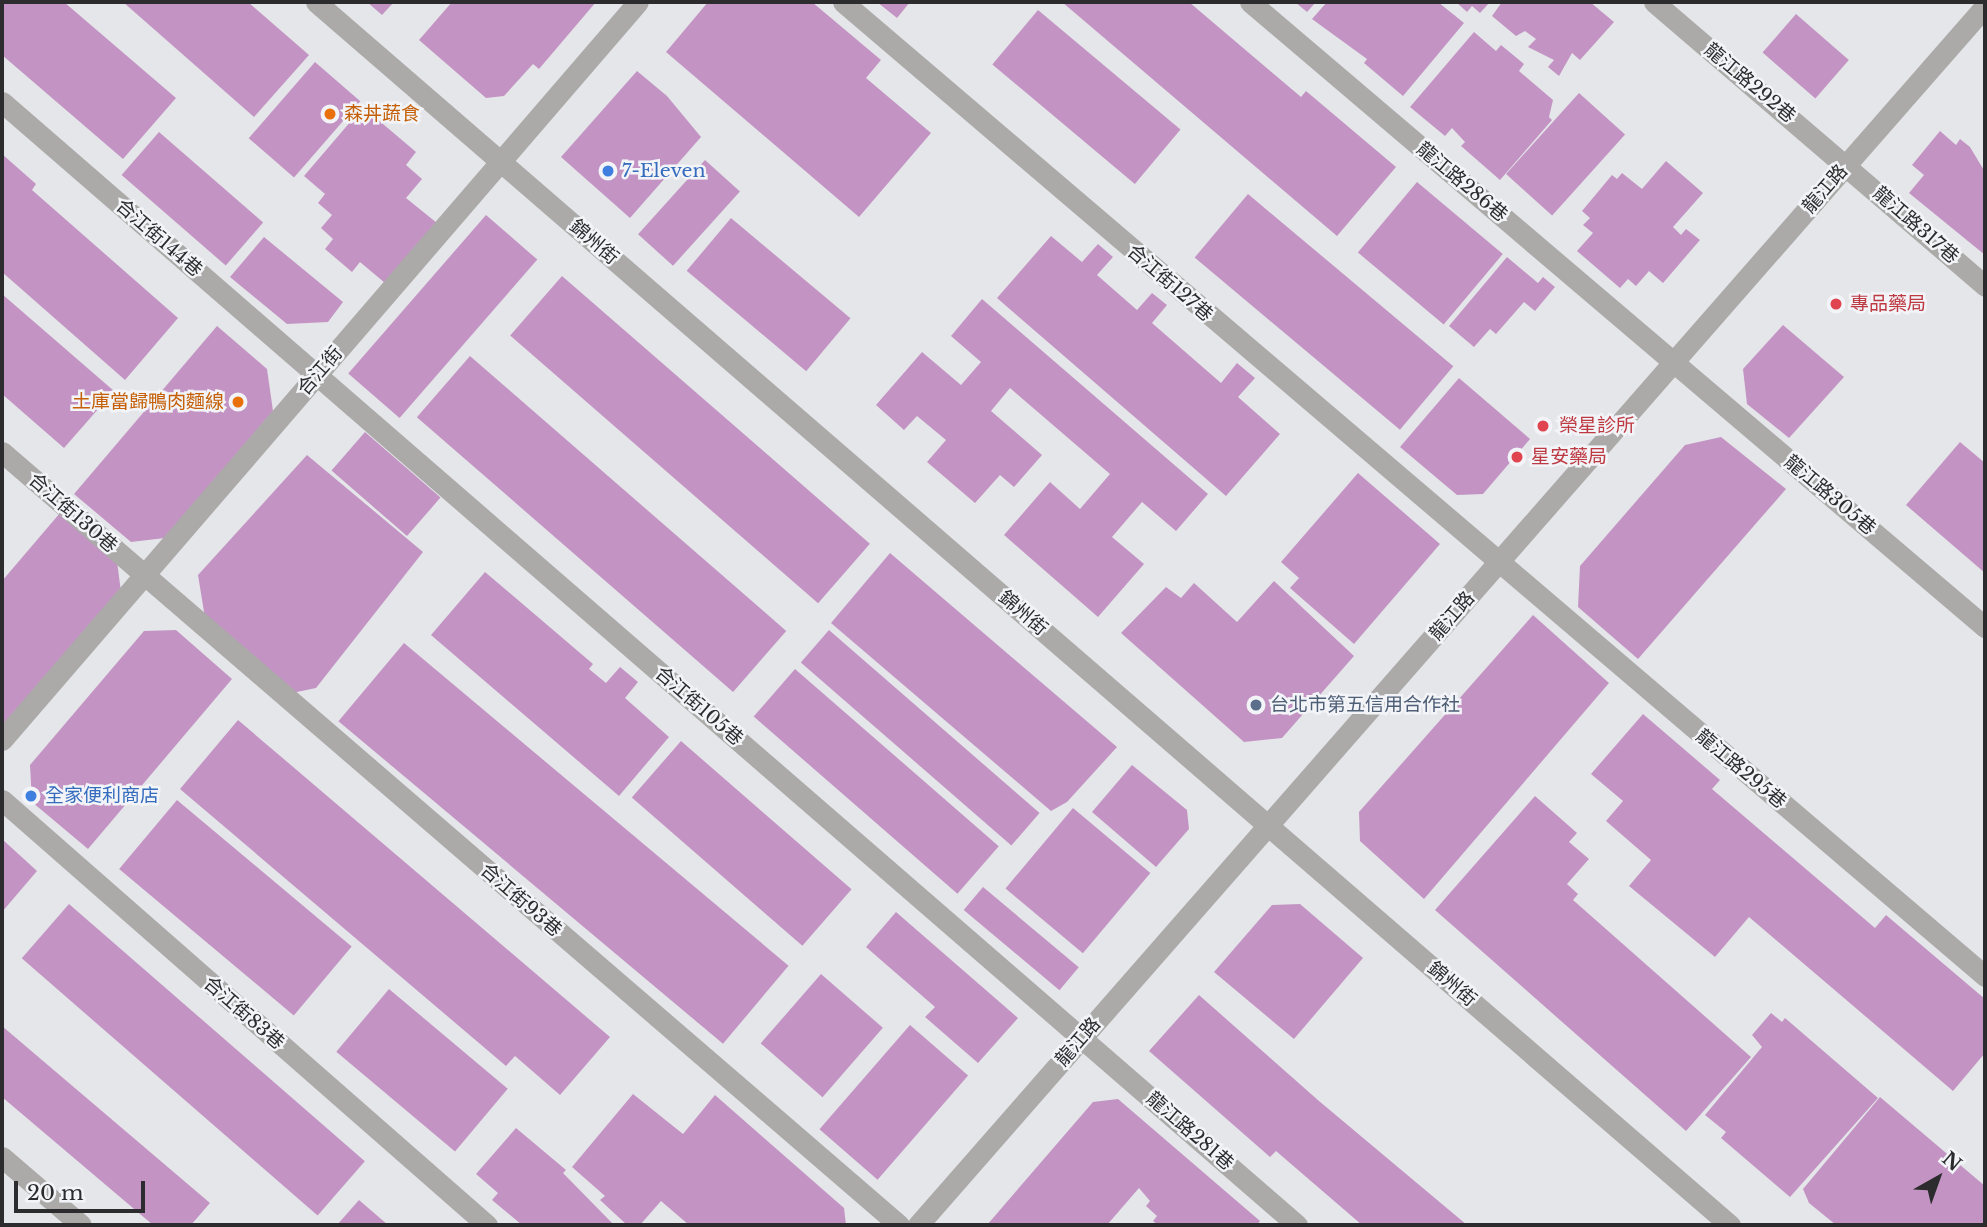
<!DOCTYPE html>
<html>
<head>
<meta charset="utf-8">
<style>
  body { margin:0 }
  #map { position:relative; width:1987px; height:1227px; overflow:hidden; background:#e5e6ea; font-family:"Libre Baskerville","Noto Sans TC",serif }
  div>[style] { position:absolute }
  .building>* { inset:0; background:#c394c3; transform-origin:0 0 }
  .minor>* { height:21px; margin:-10.5px; padding:0 10.5px; transform-origin:10.5px; border-radius:10.5px; background:#abaaa8 }
  .dots>* { width:19px; height:19px; translate:-50% -50%; box-sizing:border-box; border:4px solid #f2f4f8; border-radius:50% }
  span { translate:-50% -50%; white-space:nowrap; text-align:center; line-height:1.15; -webkit-text-stroke:5px #f2f4f8; paint-order:stroke }
  .street-label { font-size:19px; color:#2c2c2e }
  .food-label { font-size:19px; color:#c56008 }
  .left { translate:0 -50%; text-align:left }
  .right { translate:-100% -50%; text-align:right }
  .shop-label { font-size:19px; color:#366cbe }
  .health-label { font-size:19px; color:#be3a42 }
  .service-label { font-size:19px; color:#4e5e75 }
  .frame { position:absolute; inset:0; border:4px solid #2c2c2e; pointer-events:none }
  .north { position:absolute; left:1903px; top:1143px; width:70px; height:70px; -webkit-text-stroke:5px #f2f4f8; paint-order:stroke; rotate:40deg; font-size:19px; font-weight:700; line-height:28px; text-align:center; color:#2c2c2e }
  .north::after { content:''; display:block; margin:auto; width:24px; height:32px; background:#2c2c2e; clip-path:polygon(50% 0,100% 100%,50% 72%,0 100%) }
  .scale { position:absolute; left:14px; top:1181px; width:131px; height:32px; box-sizing:border-box; border:4px solid #2c2c2e; border-top:0; padding-left:9px; font-size:21px; line-height:24px; white-space:nowrap; color:#2c2c2e; -webkit-text-stroke:5px #f2f4f8; paint-order:stroke }
</style>
</head>
<body>
<div id="map">
  <div class="building">
    <i style="clip-path:polygon(2px 2px,64px 2px,176px 98px,123px 159px,2px 55px)"></i>
    <i style="clip-path:polygon(123px 2px,248px 2px,309px 55px,254px 117px)"></i>
    <i style="clip-path:polygon(367px 2px,394px 2px,382px 15px)"></i>
    <i style="clip-path:polygon(452px 2px,596px 2px,539px 69px,533px 64px,504px 96px,486px 98px,419px 40px)"></i>
    <i style="clip-path:polygon(708px 2px,812px 2px,881px 60px,866px 78px,931px 133px,859px 217px,666px 52px)"></i>
    <i style="clip-path:polygon(877px 2px,910px 2px,897px 18px)"></i>
    <i style="clip-path:polygon(1062px 2px,1189px 2px,1301px 97px,1306px 91px,1396px 167px,1337px 236px)"></i>
    <i style="clip-path:polygon(1295px 2px,1316px 2px,1307px 12px)"></i>
    <i style="clip-path:polygon(1327px 2px,1438px 2px,1464px 23px,1403px 96px,1364px 63px,1367px 59px,1312px 19px)"></i>
    <i style="clip-path:polygon(1456px 2px,1490px 2px,1480px 13px,1472px 6px,1467px 12px)"></i>
    <i style="clip-path:polygon(1502px 2px,1590px 2px,1614px 22px,1580px 60px,1572px 53px,1559px 76px,1548px 67px,1554px 60px,1528px 47px,1536px 39px,1525px 31px,1516px 36px,1492px 16px)"></i>
    <i style="left:1038px;top:10px;width:186px;height:71px;rotate:40deg"></i>
    <i style="left:1796px;top:14px;width:70px;height:51px;rotate:41deg"></i>
    <i style="clip-path:polygon(1474px 32px,1496px 51px,1501px 45px,1524px 64px,1519px 71px,1553px 100px,1549px 117px,1552px 120px,1500px 180px,1461px 146px,1465px 142px,1452px 128px,1445px 136px,1410px 107px)"></i>
    <i style="left:315px;top:62px;width:60px;height:101px;rotate:41deg"></i>
    <i style="clip-path:polygon(637px 71px,667px 96px,701px 137px,630px 218px,561px 157px)"></i>
    <i style="left:1579px;top:93px;width:62px;height:109px;rotate:42deg"></i>
    <i style="clip-path:polygon(363px 107px,416px 152px,406px 165px,422px 179px,406px 198px,437px 223px,385px 283px,360px 262px,352px 272px,325px 249px,333px 239px,321px 228px,332px 215px,318px 203px,325px 194px,304px 176px)"></i>
    <i style="clip-path:polygon(1940px 131px,1956px 145px,1960px 139px,1970px 147px,1985px 172px,1985px 255px,1909px 193px,1924px 175px,1912px 165px)"></i>
    <i style="left:159px;top:132px;width:138px;height:57px;rotate:41deg"></i>
    <i style="clip-path:polygon(2px 154px,36px 184px,32px 190px,178px 318px,125px 380px,2px 272px)"></i>
    <i style="left:705px;top:160px;width:47px;height:100px;rotate:42deg"></i>
    <i style="clip-path:polygon(1666px 161px,1703px 193px,1673px 227px,1681px 235px,1686px 229px,1700px 240px,1663px 283px,1649px 271px,1636px 286px,1628px 279px,1620px 288px,1577px 251px,1593px 233px,1583px 225px,1590px 218px,1582px 211px,1612px 175px,1617px 179px,1622px 173px,1642px 189px)"></i>
    <i style="left:1417px;top:182px;width:112px;height:92px;rotate:40deg"></i>
    <i style="left:1248px;top:194px;width:268px;height:83px;rotate:40deg"></i>
    <i style="left:486px;top:215px;width:68px;height:210px;rotate:41deg"></i>
    <i style="left:731px;top:218px;width:156px;height:69px;rotate:40deg"></i>
    <i style="clip-path:polygon(1051px 236px,1082px 262px,1098px 244px,1113px 257px,1097px 275px,1137px 310px,1152px 293px,1167px 305px,1152px 323px,1221px 383px,1237px 363px,1255px 378px,1238px 397px,1280px 434px,1226px 496px,997px 298px)"></i>
    <i style="clip-path:polygon(264px 237px,343px 302px,328px 322px,287px 324px,230px 277px)"></i>
    <i style="clip-path:polygon(1507px 257px,1538px 283px,1543px 277px,1555px 287px,1535px 311px,1524px 302px,1496px 334px,1490px 329px,1474px 347px,1449px 326px)"></i>
    <i style="left:562px;top:276px;width:408px;height:79px;rotate:41deg"></i>
    <i style="clip-path:polygon(2px 294px,114px 391px,64px 448px,2px 394px)"></i>
    <i style="clip-path:polygon(982px 299px,1208px 494px,1176px 531px,1142px 502px,1112px 537px,1144px 564px,1098px 617px,1004px 535px,1050px 482px,1080px 509px,1110px 474px,1010px 388px,991px 411px,1042px 455px,1014px 487px,1000px 475px,975px 503px,927px 462px,946px 440px,917px 416px,904px 430px,876px 405px,922px 352px,961px 385px,981px 362px,951px 336px)"></i>
    <i style="clip-path:polygon(1783px 325px,1844px 377px,1789px 438px,1747px 404px,1743px 369px)"></i>
    <i style="clip-path:polygon(217px 326px,267px 369px,273px 411px,165px 538px,131px 542px,74px 494px)"></i>
    <i style="left:470px;top:356px;width:419px;height:81px;rotate:41deg"></i>
    <i style="clip-path:polygon(1459px 378px,1530px 439px,1483px 494px,1457px 495px,1400px 447px)"></i>
    <i style="left:365px;top:432px;width:100px;height:51px;rotate:41deg"></i>
    <i style="clip-path:polygon(1721px 437px,1786px 489px,1638px 659px,1578px 607px,1580px 566px,1685px 445px)"></i>
    <i style="clip-path:polygon(1960px 442px,1985px 463px,1985px 573px,1906px 505px)"></i>
    <i style="clip-path:polygon(307px 455px,423px 552px,316px 688px,292px 693px,205px 618px,198px 575px)"></i>
    <i style="clip-path:polygon(1358px 473px,1440px 544px,1354px 644px,1290px 588px,1299px 578px,1281px 562px)"></i>
    <i style="clip-path:polygon(60px 513px,117px 561px,121px 592px,2px 727px,2px 581px)"></i>
    <i style="clip-path:polygon(890px 553px,1117px 747px,1067px 802px,1051px 811px,831px 623px)"></i>
    <i style="clip-path:polygon(485px 572px,593px 664px,589px 669px,606px 683px,620px 667px,638px 682px,625px 698px,669px 737px,619px 796px,431px 635px)"></i>
    <i style="clip-path:polygon(1274px 581px,1354px 656px,1282px 738px,1244px 742px,1121px 633px,1166px 587px,1181px 598px,1194px 583px,1237px 622px)"></i>
    <i style="clip-path:polygon(1533px 615px,1609px 683px,1424px 899px,1360px 841px,1359px 812px)"></i>
    <i style="clip-path:polygon(176px 630px,232px 679px,88px 849px,32px 802px,30px 765px,144px 631px)"></i>
    <i style="left:829px;top:630px;width:279px;height:43px;rotate:41deg"></i>
    <i style="left:404px;top:643px;width:502px;height:102px;rotate:40deg"></i>
    <i style="left:795px;top:669px;width:270px;height:63px;rotate:41deg"></i>
    <i style="clip-path:polygon(1643px 714px,1720px 780px,1712px 789px,1875px 928px,1886px 915px,1985px 999px,1985px 1053px,1953px 1091px,1749px 917px,1715px 957px,1629px 886px,1651px 860px,1606px 821px,1623px 801px,1591px 774px)"></i>
    <i style="clip-path:polygon(238px 720px,610px 1037px,560px 1095px,515px 1056px,506px 1066px,180px 789px)"></i>
    <i style="left:681px;top:741px;width:226px;height:75px;rotate:41deg"></i>
    <i style="clip-path:polygon(1132px 765px,1187px 810px,1189px 829px,1156px 867px,1092px 812px)"></i>
    <i style="clip-path:polygon(1535px 796px,1577px 833px,1569px 842px,1589px 859px,1567px 884px,1578px 894px,1573px 900px,1751px 1057px,1686px 1131px,1435px 910px)"></i>
    <i style="left:177px;top:800px;width:228px;height:90px;rotate:40deg"></i>
    <i style="left:1073px;top:808px;width:101px;height:105px;rotate:40deg"></i>
    <i style="clip-path:polygon(2px 839px,37px 871px,2px 912px)"></i>
    <i style="left:983px;top:887px;width:125px;height:30px;rotate:40deg"></i>
    <i style="left:69px;top:904px;width:392px;height:72px;rotate:41deg"></i>
    <i style="clip-path:polygon(1300px 904px,1363px 958px,1294px 1039px,1214px 972px,1272px 905px)"></i>
    <i style="clip-path:polygon(896px 912px,1018px 1018px,978px 1063px,925px 1017px,935px 1007px,866px 947px)"></i>
    <i style="left:821px;top:974px;width:82px;height:92px;rotate:41deg"></i>
    <i style="left:389px;top:989px;width:155px;height:82px;rotate:40deg"></i>
    <i style="clip-path:polygon(1199px 995px,1319px 1101px,1467px 1225px,1362px 1225px,1276px 1151px,1270px 1157px,1149px 1051px)"></i>
    <i style="clip-path:polygon(1771px 1013px,1782px 1022px,1785px 1018px,1878px 1098px,1790px 1197px,1721px 1138px,1726px 1132px,1705px 1115px,1762px 1047px,1752px 1035px)"></i>
    <i style="left:910px;top:1025px;width:77px;height:138px;rotate:41deg"></i>
    <i style="clip-path:polygon(2px 1026px,210px 1203px,191px 1225px,153px 1225px,2px 1097px)"></i>
    <i style="clip-path:polygon(633px 1094px,683px 1134px,715px 1095px,844px 1208px,846px 1225px,689px 1225px,661px 1201px,640px 1225px,627px 1225px,600px 1200px,605px 1196px,572px 1167px)"></i>
    <i style="clip-path:polygon(1880px 1097px,1985px 1186px,1985px 1225px,1836px 1225px,1809px 1203px,1803px 1189px)"></i>
    <i style="clip-path:polygon(1118px 1099px,1260px 1221px,1257px 1225px,1158px 1225px,1153px 1221px,1157px 1216px,1146px 1206px,1150px 1201px,1139px 1188px,1107px 1225px,987px 1225px,1093px 1102px)"></i>
    <i style="clip-path:polygon(516px 1128px,566px 1170px,563px 1173px,614px 1225px,522px 1225px,492px 1200px,498px 1193px,476px 1174px)"></i>
    <i style="clip-path:polygon(359px 1200px,388px 1225px,337px 1225px)"></i>
  </div>
  <div class="minor">
    <i style="left:316px;top:2px;width:1870px;rotate:40.86deg"></i>
    <i style="left:843px;top:2px;width:1501px;rotate:40.46deg"></i>
    <i style="left:1250px;top:2px;width:965px;rotate:40.38deg"></i>
    <i style="left:1654px;top:2px;width:436px;rotate:40.6deg"></i>
    <i style="left:2px;top:102px;width:1714px;rotate:40.93deg"></i>
    <i style="left:2px;top:452px;width:1184px;rotate:40.75deg"></i>
    <i style="left:2px;top:740px;width:974px;rotate:-49.25deg"></i>
    <i style="left:2px;top:800px;width:645px;rotate:41.23deg"></i>
    <i style="left:2px;top:1157px;width:104px;rotate:40.7deg"></i>
    <i style="left:918px;top:1225px;width:1620px;rotate:-48.8deg"></i>
  </div>
  <div class="dots">
    <i style="left:330px;top:114px;background:#e8710a"></i>
    <i style="left:608px;top:171px;background:#3f7fe0"></i>
    <i style="left:1836px;top:304px;background:#e0444e"></i>
    <i style="left:238px;top:402px;background:#e8710a"></i>
    <i style="left:1543px;top:426px;background:#e0444e"></i>
    <i style="left:1517px;top:457px;background:#e0444e"></i>
    <i style="left:1256px;top:705px;background:#5c6f8a"></i>
    <i style="left:31px;top:796px;background:#3f7fe0"></i>
  </div>
  <div class="street-label">
    <span style="left:1750px;top:83px;rotate:40deg">龍江路292巷</span>
    <span style="left:1462px;top:182px;rotate:40deg">龍江路286巷</span>
    <span style="left:1825px;top:189px;rotate:-49deg">龍江路</span>
    <span style="left:1916px;top:225px;rotate:41deg">龍江路317巷</span>
    <span style="left:159px;top:238px;rotate:41deg">合江街144巷</span>
    <span style="left:594px;top:242px;rotate:41deg">錦州街</span>
    <span style="left:1170px;top:283px;rotate:41deg">合江街127巷</span>
    <span style="left:320px;top:371px;rotate:-49deg">合江街</span>
    <span style="left:1830px;top:495px;rotate:40deg">龍江路305巷</span>
    <span style="left:73px;top:513px;rotate:41deg">合江街130巷</span>
    <span style="left:1023px;top:613px;rotate:41deg">錦州街</span>
    <span style="left:1452px;top:616px;rotate:-49deg">龍江路</span>
    <span style="left:699px;top:706px;rotate:41deg">合江街105巷</span>
    <span style="left:1741px;top:769px;rotate:40deg">龍江路295巷</span>
    <span style="left:521px;top:900px;rotate:41deg">合江街93巷</span>
    <span style="left:1452px;top:984px;rotate:41deg">錦州街</span>
    <span style="left:244px;top:1013px;rotate:41deg">合江街83巷</span>
    <span style="left:1078px;top:1042px;rotate:-49deg">龍江路</span>
    <span style="left:1190px;top:1131px;rotate:41deg">龍江路281巷</span>
  </div>
  <div class="food-label">
    <span class="left" style="left:344px;top:114px">森丼蔬食</span>
    <span class="right" style="left:224px;top:402px">土庫當歸鴨肉麵線</span>
  </div>
  <div class="shop-label">
    <span class="left" style="left:622px;top:171px">7-Eleven</span>
    <span class="left" style="left:45px;top:796px">全家便利商店</span>
  </div>
  <div class="health-label">
    <span class="left" style="left:1850px;top:304px">專品藥局</span>
    <span class="left" style="left:1559px;top:426px">榮星診所</span>
    <span class="left" style="left:1531px;top:457px">星安藥局</span>
  </div>
  <div class="service-label">
    <span class="left" style="left:1270px;top:705px">台北市第五信用合作社</span>
  </div>
  <div class="frame"></div>
  <div class="north">N</div>
  <div class="scale">20 m</div>
</div>
</body>
</html>
